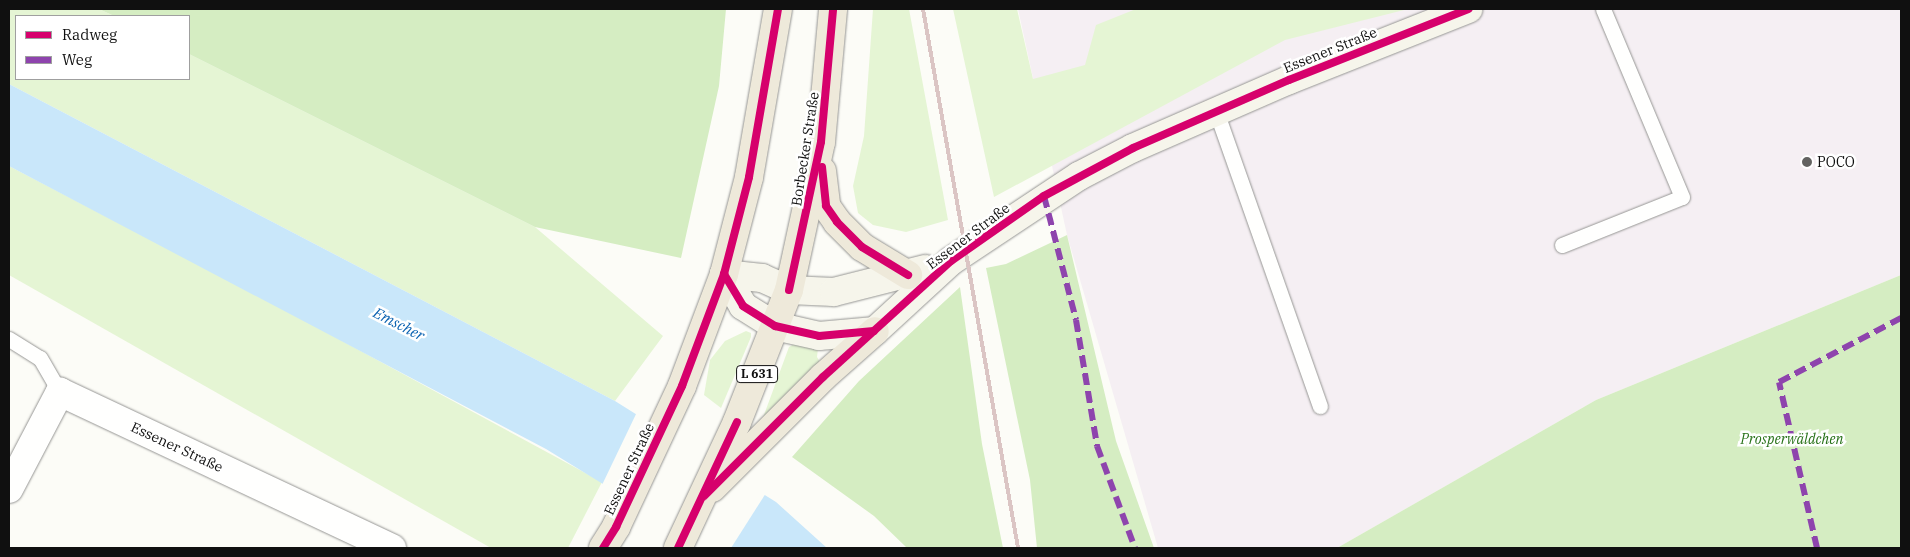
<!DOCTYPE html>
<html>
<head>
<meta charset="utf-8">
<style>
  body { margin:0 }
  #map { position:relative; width:1910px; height:557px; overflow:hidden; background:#fcfcf7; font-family:"IBM Plex Serif",serif }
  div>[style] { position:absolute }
  .industrial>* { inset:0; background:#f5eff3 }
  .green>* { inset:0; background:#e5f5d4 }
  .forest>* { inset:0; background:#d5edc2 }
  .water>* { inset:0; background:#c9e7fa }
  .pier>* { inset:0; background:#fcfcf7 }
  .roads { filter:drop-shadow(0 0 1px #969694) drop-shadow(0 0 1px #969694) }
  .service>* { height:15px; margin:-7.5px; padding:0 7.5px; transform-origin:7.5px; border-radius:7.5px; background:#fffffe }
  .minor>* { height:28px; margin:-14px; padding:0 14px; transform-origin:14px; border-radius:14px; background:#fffffe }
  .secondary>* { height:28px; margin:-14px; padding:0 14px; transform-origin:14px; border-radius:14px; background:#f6f5eb }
  .primary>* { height:28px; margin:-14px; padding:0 14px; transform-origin:14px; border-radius:14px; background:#eee9da }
  .rail>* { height:4px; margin:-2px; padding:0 2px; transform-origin:2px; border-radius:2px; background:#dbc5c4 }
  .quiet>* { height:6px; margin-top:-3px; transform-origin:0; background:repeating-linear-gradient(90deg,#8e44ad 0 12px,transparent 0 18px) }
  .cycleway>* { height:8px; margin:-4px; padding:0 4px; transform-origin:4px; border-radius:4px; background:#d6006c }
  .dots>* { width:14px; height:14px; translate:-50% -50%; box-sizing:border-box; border:2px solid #fff; border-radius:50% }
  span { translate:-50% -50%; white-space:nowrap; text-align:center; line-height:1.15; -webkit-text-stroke:5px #fff; paint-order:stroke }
  .shield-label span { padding:1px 4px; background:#fff; border:1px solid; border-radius:4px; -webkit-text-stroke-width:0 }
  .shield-label { font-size:12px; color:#101010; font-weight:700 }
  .street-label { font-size:14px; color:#101010 }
  .poi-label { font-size:14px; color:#101010 }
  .left { translate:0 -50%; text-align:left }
  .park-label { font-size:14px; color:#277118; font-style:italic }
  .water-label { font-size:15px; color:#0b62b1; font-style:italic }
  .frame { position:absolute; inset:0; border:10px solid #101010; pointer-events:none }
  .legend { position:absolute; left:15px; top:15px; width:175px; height:65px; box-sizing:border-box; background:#fff; border:1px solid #9f9f9f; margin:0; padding:6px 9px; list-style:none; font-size:15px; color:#101010 }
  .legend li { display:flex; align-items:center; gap:10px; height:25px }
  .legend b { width:25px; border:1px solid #9f9f9f }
</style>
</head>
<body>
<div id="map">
  <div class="industrial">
    <i style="clip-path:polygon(1018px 9px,1901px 9px,1901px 275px,1596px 400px,1337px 548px,1158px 548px,1067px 235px)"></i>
  </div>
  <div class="green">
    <i style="clip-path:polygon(9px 9px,99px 9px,114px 16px,16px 16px,16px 79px,189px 79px,189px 54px,535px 227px,663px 336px,615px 401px,9px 84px)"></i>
    <i style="clip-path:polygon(873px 9px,909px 9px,948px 220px,906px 232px,873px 225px,858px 213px,853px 186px,864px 136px)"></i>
    <i style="clip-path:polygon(953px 9px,1017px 9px,1033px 79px,1085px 65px,1096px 25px,1136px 9px,1408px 9px,1285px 40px,994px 197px)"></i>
    <i style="clip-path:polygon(9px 166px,276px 305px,602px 482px,568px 548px,491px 548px,9px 275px)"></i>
    <i style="clip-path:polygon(746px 331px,751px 333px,751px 337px,721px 408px,704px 395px,710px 360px,725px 341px)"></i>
    <i style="clip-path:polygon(794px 344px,818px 348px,817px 357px,823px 367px,761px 423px,789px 347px)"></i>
  </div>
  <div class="forest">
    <i style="clip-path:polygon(99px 9px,726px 9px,719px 86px,681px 258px,535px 227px,189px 54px,189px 16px,114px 16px)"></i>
    <i style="clip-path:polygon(1067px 235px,1116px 441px,1154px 548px,1037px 548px,1030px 480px,986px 268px,1006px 264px)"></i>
    <i style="clip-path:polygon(1901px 275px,1901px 548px,1337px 548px,1596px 400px)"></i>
    <i style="clip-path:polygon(960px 287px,982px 444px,1003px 548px,907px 548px,874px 516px,792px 457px,859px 381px)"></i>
  </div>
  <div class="water">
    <i style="clip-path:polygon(9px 84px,615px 401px,776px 502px,827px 548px,707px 548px,546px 449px,9px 166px)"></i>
  </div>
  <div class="pier">
    <i style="clip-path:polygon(637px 412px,766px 493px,731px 548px,703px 548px,602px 485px)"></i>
  </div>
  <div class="roads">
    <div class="service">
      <i style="left:1216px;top:111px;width:313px;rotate:70.6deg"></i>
      <i style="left:1562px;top:245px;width:129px;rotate:-21.8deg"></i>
      <i style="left:1682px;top:197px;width:204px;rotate:-112.8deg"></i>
      <i style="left:9px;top:339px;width:36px;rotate:32deg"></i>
      <i style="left:40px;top:358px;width:39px;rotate:60deg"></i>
    </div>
    <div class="minor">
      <i style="left:9px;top:489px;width:110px;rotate:-62.3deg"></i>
      <i style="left:60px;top:392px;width:367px;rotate:25.2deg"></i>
    </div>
    <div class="secondary">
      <i style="left:724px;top:274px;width:37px;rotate:59deg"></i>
      <i style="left:743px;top:306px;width:38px;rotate:32deg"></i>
      <i style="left:775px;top:326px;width:45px;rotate:12.8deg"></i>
      <i style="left:819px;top:336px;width:56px;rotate:-5.1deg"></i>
      <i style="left:875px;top:331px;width:103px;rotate:-42.6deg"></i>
      <i style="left:951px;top:261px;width:154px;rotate:-33.6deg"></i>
      <i style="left:1079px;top:176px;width:61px;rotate:-27.4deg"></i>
      <i style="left:1133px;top:148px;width:170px;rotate:-23.6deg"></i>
      <i style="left:1289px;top:80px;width:193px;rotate:-21.6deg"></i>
      <i style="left:724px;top:274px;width:38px;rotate:6deg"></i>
      <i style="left:762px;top:278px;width:30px;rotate:24deg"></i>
      <i style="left:789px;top:290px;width:45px;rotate:2.5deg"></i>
      <i style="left:834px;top:292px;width:94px;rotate:-14.2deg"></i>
    </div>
    <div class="primary">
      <i style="left:822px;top:171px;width:35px;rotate:83deg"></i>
      <i style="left:826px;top:206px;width:19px;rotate:55deg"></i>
      <i style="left:837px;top:222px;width:35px;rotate:45deg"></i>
      <i style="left:862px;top:247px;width:54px;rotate:31.3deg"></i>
      <i style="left:712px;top:488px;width:157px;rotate:-45deg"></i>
      <i style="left:823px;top:377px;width:69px;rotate:-41.5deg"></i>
      <i style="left:603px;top:548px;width:25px;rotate:-58deg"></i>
      <i style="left:616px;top:527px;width:156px;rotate:-64.9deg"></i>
      <i style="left:682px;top:386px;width:120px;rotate:-69.4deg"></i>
      <i style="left:724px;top:274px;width:100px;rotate:-75.5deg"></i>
      <i style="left:749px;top:177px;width:170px;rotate:-80.2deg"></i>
      <i style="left:678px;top:548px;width:139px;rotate:-64.9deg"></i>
      <i style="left:737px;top:422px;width:142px;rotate:-68.5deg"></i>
      <i style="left:789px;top:290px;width:151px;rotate:-77.8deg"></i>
      <i style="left:821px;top:142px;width:134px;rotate:-84.8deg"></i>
    </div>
  </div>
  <div class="rail">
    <i style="left:923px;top:9px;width:547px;rotate:80deg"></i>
  </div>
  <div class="quiet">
    <i style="left:1044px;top:196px;width:128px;rotate:75.5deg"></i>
    <i style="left:1076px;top:320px;width:128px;rotate:80.5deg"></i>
    <i style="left:1097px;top:446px;width:109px;rotate:69.6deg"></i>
    <i style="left:1817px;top:548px;width:170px;rotate:-102.9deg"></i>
    <i style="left:1779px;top:382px;width:138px;rotate:-27.7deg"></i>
  </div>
  <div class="cycleway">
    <i style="left:822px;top:167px;width:39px;rotate:84deg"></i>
    <i style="left:826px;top:206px;width:19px;rotate:55deg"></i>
    <i style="left:837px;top:222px;width:35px;rotate:45deg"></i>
    <i style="left:862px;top:247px;width:54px;rotate:31.3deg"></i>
    <i style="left:724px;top:274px;width:37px;rotate:59deg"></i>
    <i style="left:743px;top:306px;width:38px;rotate:32deg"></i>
    <i style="left:775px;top:326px;width:45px;rotate:12.8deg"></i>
    <i style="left:819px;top:336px;width:55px;rotate:-5.2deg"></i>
    <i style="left:789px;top:290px;width:151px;rotate:-77.8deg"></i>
    <i style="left:821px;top:142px;width:134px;rotate:-84.8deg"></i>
    <i style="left:704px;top:496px;width:168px;rotate:-45deg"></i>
    <i style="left:823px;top:377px;width:173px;rotate:-42.2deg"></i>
    <i style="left:951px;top:261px;width:113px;rotate:-35deg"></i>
    <i style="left:1044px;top:196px;width:101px;rotate:-28.3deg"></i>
    <i style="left:1133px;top:148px;width:170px;rotate:-23.6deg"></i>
    <i style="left:1289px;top:80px;width:193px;rotate:-21.6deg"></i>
    <i style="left:603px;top:548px;width:25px;rotate:-58deg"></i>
    <i style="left:616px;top:527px;width:156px;rotate:-64.9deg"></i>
    <i style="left:682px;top:386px;width:120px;rotate:-69.4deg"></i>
    <i style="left:724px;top:274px;width:100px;rotate:-75.5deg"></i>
    <i style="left:749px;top:177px;width:170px;rotate:-80.2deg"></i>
    <i style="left:678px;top:548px;width:139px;rotate:-64.9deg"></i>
  </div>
  <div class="dots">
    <i style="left:1807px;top:162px;background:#636361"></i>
  </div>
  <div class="shield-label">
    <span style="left:757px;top:374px">L 631</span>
  </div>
  <div class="street-label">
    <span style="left:1330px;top:50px;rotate:-22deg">Essener Straße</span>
    <span style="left:805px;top:149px;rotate:-81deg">Borbecker Straße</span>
    <span style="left:968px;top:236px;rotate:-37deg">Essener Straße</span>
    <span style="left:177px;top:447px;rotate:25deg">Essener Straße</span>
    <span style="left:629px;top:469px;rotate:-65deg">Essener Straße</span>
  </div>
  <div class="poi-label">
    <span class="left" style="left:1817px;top:162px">POCO</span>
  </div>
  <div class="park-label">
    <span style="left:1792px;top:439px">Prosperwäldchen</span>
  </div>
  <div class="water-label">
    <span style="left:399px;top:324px;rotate:27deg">Emscher</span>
  </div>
  <div class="frame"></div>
  <ul class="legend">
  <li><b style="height:6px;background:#d6006c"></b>Radweg</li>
  <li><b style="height:6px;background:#8e44ad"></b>Weg</li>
  </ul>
</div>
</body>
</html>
